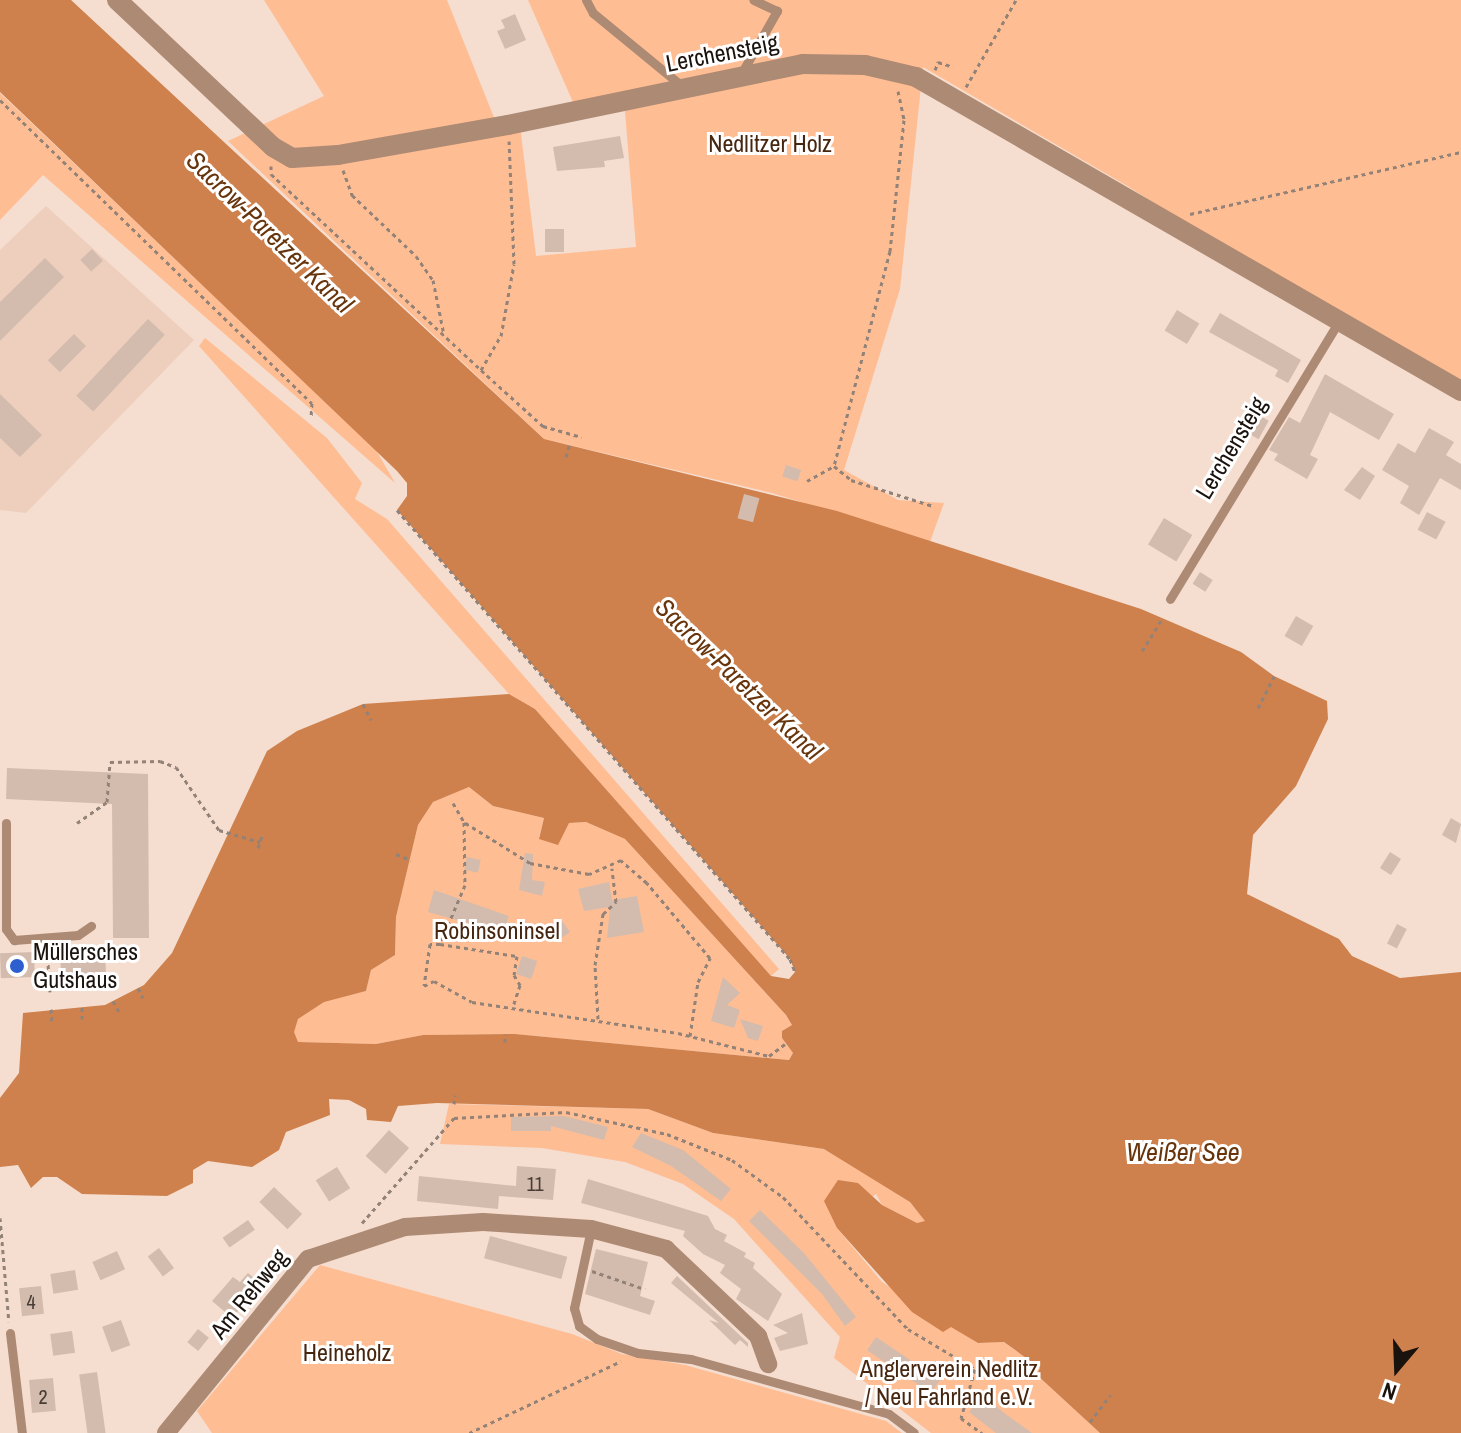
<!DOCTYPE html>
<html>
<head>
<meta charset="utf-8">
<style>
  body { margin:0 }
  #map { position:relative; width:1461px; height:1433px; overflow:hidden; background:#f5ddcf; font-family:"Archivo Narrow",sans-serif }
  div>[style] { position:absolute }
  .built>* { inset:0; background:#eecfbd }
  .green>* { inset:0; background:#ffbd93 }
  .water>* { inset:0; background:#ce814c }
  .building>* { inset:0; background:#d3bcae; transform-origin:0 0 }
  .path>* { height:3px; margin-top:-1.5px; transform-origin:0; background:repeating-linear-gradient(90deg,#928278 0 4px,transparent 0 8px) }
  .service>* { height:9px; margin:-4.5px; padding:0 4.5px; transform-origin:4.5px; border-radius:4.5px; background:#ad8a74 }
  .minor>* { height:18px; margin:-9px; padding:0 9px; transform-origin:9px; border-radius:9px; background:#ad8a74 }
  .tertiary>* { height:20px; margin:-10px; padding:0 10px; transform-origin:10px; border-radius:10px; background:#ad8a74 }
  .dots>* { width:22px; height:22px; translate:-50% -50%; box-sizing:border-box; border:4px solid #fff; border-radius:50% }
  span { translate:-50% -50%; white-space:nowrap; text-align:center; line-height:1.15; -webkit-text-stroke:6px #fff; paint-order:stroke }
  .number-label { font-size:20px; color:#483c35 }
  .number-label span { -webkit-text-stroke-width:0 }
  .street-label { font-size:24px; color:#1a120d }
  .park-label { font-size:24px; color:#472610 }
  .poi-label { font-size:24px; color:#1a120d }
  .left { translate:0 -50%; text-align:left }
  .water-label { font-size:26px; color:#67340b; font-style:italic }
  .north { position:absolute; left:1357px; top:1329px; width:80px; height:80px; -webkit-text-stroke:6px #fff; paint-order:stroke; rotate:199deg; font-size:22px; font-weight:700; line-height:32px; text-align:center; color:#1a120d }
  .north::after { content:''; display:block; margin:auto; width:28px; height:36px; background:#1a120d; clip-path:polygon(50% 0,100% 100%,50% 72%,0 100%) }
</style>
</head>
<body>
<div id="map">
  <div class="built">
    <i style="clip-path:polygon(46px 206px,194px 340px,26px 513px,0 510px,0 250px)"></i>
  </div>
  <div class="green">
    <i style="clip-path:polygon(264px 0,447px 0,495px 120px,520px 126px,536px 256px,636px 247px,625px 111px,576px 109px,528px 0,1461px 0,1461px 381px,1318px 310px,1129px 187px,923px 67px,900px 289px,844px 470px,898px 500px,944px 503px,930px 542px,772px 493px,544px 439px,228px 141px,324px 96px)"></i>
    <i style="clip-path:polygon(0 93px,376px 450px,395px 483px,43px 175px,0 220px)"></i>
    <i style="clip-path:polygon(205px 338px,327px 438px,362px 483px,355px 499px,387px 519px,779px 969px,771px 976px,535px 709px,509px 694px,199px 346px)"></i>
    <i style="clip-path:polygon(469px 787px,493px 806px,544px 818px,539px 838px,569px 823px,586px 822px,625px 839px,786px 1015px,792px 1025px,782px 1031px,782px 1038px,793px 1053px,789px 1060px,515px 1034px,423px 1035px,376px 1044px,298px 1042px,293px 1032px,298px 1019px,324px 1001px,366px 991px,371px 970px,395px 955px,396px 917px,418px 825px,433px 802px)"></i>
    <i style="clip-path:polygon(449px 1104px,648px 1109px,713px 1133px,824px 1149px,847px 1159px,910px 1202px,926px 1221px,917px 1223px,882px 1205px,876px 1194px,837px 1228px,882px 1282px,978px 1343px,1004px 1342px,1041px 1369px,1037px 1375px,1100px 1433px,931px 1433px,834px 1358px,840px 1337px,734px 1219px,683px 1184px,625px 1162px,542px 1148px,440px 1144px)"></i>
    <i style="clip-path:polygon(320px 1265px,572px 1334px,622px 1354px,685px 1365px,886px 1421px,902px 1433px,212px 1433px,197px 1411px)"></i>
  </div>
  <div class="water">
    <i style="clip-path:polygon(evenodd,0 0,71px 0,544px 439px,837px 511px,1141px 609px,1241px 652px,1274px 676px,1327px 701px,1328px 719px,1296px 786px,1253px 835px,1247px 894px,1339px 939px,1352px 956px,1400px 978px,1461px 972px,1461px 1433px,1100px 1433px,1037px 1375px,1040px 1368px,1004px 1342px,978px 1343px,951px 1327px,943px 1332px,912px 1312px,837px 1228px,824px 1201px,838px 1180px,858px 1183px,882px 1205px,917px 1223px,925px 1221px,910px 1202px,824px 1149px,713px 1133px,648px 1109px,437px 1103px,398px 1106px,391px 1122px,367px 1120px,366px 1109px,349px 1100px,329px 1099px,330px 1115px,286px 1132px,279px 1150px,252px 1167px,208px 1161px,193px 1170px,193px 1183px,167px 1196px,82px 1194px,57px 1177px,43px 1177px,31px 1188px,18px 1165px,0 1167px,0 1098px,19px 1073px,23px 1013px,105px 1005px,144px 985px,172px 953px,267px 751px,297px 731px,363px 704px,509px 694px,535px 709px,771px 976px,789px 979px,795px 972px,790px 959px,397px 510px,407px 496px,407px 483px,397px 471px,0 92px,0 0,469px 787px,493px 806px,544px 818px,539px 839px,558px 845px,569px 823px,586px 822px,625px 839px,786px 1015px,792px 1025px,782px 1031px,782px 1038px,793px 1053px,789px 1060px,515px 1034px,423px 1035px,376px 1044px,298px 1042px,294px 1032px,298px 1019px,324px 1002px,366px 991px,371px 970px,395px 955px,396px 917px,418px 825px,433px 802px,469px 787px)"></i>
  </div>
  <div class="building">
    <i style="clip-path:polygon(515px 14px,526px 40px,505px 49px,497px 31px,505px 28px,501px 20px)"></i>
    <i style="clip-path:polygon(620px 136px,624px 158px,604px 161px,605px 167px,557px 171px,553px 147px)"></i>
    <i style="left:545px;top:229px;width:19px;height:23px"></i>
    <i style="left:92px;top:249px;width:16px;height:16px;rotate:47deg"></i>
    <i style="clip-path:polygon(45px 258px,64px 277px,0 341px,0 302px)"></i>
    <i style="left:1177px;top:310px;width:26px;height:24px;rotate:31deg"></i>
    <i style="clip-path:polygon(1220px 313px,1301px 360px,1288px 383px,1275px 376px,1278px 370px,1209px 332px)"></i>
    <i style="left:148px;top:319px;width:23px;height:105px;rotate:43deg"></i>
    <i style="left:74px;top:334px;width:17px;height:37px;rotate:45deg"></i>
    <i style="clip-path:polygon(1325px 374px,1394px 414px,1379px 440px,1330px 412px,1310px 455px,1318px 459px,1307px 479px,1274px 460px,1278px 454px,1269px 450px,1289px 417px,1300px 423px)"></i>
    <i style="clip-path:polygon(0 394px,42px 435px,20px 457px,0 438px)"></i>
    <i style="left:1260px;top:416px;width:10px;height:21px;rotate:29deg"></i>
    <i style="clip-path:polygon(1429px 428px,1454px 442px,1446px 455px,1461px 464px,1461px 490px,1440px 478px,1419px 515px,1400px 503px,1409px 486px,1382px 470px,1398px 443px,1415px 453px)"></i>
    <i style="left:786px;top:465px;width:16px;height:12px;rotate:18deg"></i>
    <i style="clip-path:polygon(1362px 467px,1375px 476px,1360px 500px,1344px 490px)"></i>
    <i style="left:744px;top:494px;width:16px;height:25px;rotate:15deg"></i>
    <i style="left:1427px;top:512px;width:21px;height:20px;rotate:28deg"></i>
    <i style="left:1164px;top:518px;width:33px;height:31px;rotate:31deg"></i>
    <i style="left:1200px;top:572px;width:15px;height:14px;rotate:32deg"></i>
    <i style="left:1296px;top:616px;width:20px;height:23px;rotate:30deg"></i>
    <i style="clip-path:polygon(7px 768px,148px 774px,149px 938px,113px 938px,112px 804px,6px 799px)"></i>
    <i style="clip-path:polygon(1451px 818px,1461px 824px,1456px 843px,1442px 835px)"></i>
    <i style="left:1390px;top:852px;width:13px;height:19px;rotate:32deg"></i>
    <i style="clip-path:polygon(525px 853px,533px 854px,532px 880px,545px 882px,542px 896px,519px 890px)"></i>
    <i style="left:467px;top:857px;width:14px;height:13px;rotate:12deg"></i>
    <i style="clip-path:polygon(609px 882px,612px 900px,637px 896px,644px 932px,607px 938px,610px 907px,584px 911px,578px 889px)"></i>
    <i style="clip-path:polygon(434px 890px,509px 916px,503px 933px,428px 912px)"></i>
    <i style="clip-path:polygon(560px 918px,570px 932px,556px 942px,547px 934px)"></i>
    <i style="left:1397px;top:924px;width:11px;height:22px;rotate:27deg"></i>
    <i style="left:105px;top:947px;width:30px;height:45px;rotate:88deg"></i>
    <i style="left:34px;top:952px;width:25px;height:34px;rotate:88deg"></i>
    <i style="left:522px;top:956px;width:16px;height:19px;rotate:18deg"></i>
    <i style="clip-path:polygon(723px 977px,740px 993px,727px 1005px,740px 1010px,734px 1028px,711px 1021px)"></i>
    <i style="clip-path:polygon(740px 1019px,763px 1026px,758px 1041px,748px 1038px)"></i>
    <i style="clip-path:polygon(564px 1116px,608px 1127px,604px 1140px,551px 1126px,551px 1131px,511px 1131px,511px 1117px)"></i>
    <i style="left:389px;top:1130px;width:27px;height:35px;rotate:42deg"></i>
    <i style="clip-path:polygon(641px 1133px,683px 1150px,731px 1189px,721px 1201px,671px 1166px,632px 1147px)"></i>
    <i style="clip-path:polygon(517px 1166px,556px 1169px,553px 1200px,499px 1196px,498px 1209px,417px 1201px,419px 1176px,516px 1186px)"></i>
    <i style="left:337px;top:1167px;width:25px;height:25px;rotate:58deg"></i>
    <i style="clip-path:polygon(588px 1179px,708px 1216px,715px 1229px,727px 1235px,724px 1241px,746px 1253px,744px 1257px,755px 1263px,753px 1268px,782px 1294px,768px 1321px,736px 1299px,741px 1289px,720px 1273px,725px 1265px,703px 1254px,683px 1236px,685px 1231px,581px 1203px)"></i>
    <i style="left:274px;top:1187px;width:39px;height:21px;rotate:44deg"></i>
    <i style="clip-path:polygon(760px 1210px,804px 1253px,856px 1317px,845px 1326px,822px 1294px,749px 1221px)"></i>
    <i style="left:248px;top:1220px;width:12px;height:31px;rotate:55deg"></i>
    <i style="left:490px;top:1236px;width:80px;height:23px;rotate:15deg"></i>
    <i style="left:159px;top:1248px;width:25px;height:14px;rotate:53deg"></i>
    <i style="clip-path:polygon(596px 1249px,648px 1262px,640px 1296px,655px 1301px,650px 1315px,585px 1294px)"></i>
    <i style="left:117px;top:1251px;width:20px;height:27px;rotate:66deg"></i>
    <i style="left:75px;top:1270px;width:20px;height:25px;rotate:81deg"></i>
    <i style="clip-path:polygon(248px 1273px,261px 1284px,232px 1318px,212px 1301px,233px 1277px,240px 1282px)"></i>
    <i style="clip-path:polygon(677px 1276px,748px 1343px,748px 1347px,740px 1340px,735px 1345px,709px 1320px,719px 1323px,671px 1283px)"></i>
    <i style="left:41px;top:1286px;width:28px;height:22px;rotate:84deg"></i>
    <i style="clip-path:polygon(802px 1313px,808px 1344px,780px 1351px,774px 1338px,788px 1333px,773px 1325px)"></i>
    <i style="left:121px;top:1320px;width:27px;height:20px;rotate:70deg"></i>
    <i style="left:198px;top:1329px;width:14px;height:17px;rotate:39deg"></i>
    <i style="left:72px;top:1331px;width:22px;height:22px;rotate:82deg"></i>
    <i style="left:876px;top:1337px;width:77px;height:16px;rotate:34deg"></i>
    <i style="left:97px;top:1372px;width:62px;height:18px;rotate:82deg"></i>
    <i style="left:53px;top:1378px;width:33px;height:24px;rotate:85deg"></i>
    <i style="clip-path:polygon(983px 1395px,1004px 1413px,1032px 1433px,996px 1433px,969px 1412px)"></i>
  </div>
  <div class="path">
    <i style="left:935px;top:70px;width:9px;rotate:-69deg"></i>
    <i style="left:938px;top:62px;width:16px;rotate:18deg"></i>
    <i style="left:966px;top:87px;width:100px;rotate:-60.1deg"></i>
    <i style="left:898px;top:91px;width:30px;rotate:78deg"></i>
    <i style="left:904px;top:120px;width:132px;rotate:96.1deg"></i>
    <i style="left:890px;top:251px;width:222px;rotate:104.6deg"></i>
    <i style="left:834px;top:466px;width:22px;rotate:39deg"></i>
    <i style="left:851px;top:480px;width:86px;rotate:17.6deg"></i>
    <i style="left:0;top:100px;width:435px;rotate:44.2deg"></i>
    <i style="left:312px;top:403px;width:14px;rotate:94deg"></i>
    <i style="left:271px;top:166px;width:8px;rotate:90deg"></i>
    <i style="left:271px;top:174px;width:287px;rotate:43deg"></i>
    <i style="left:481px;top:370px;width:39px;rotate:-60deg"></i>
    <i style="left:501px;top:336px;width:73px;rotate:-79.8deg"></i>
    <i style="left:514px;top:264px;width:123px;rotate:-92.3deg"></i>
    <i style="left:343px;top:170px;width:27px;rotate:70deg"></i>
    <i style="left:352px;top:195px;width:88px;rotate:43.6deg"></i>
    <i style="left:416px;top:256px;width:29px;rotate:55deg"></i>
    <i style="left:433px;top:280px;width:56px;rotate:78.7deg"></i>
    <i style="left:1190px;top:214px;width:278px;rotate:-12.9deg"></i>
    <i style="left:481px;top:370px;width:84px;rotate:42.1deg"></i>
    <i style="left:543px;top:426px;width:40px;rotate:16deg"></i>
    <i style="left:566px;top:457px;width:16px;rotate:-75deg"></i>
    <i style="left:807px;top:481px;width:31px;rotate:-29deg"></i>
    <i style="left:397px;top:510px;width:597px;rotate:48.81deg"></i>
    <i style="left:790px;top:959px;width:14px;rotate:69deg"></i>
    <i style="left:1142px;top:651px;width:36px;rotate:-58deg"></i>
    <i style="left:363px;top:704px;width:18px;rotate:63deg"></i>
    <i style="left:1258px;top:708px;width:36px;rotate:-63deg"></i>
    <i style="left:453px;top:803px;width:22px;rotate:60deg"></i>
    <i style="left:77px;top:823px;width:37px;rotate:-35deg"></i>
    <i style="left:107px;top:802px;width:40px;rotate:-85.7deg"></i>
    <i style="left:110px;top:762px;width:50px;rotate:-1.1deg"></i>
    <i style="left:160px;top:761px;width:17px;rotate:21deg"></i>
    <i style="left:176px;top:767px;width:76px;rotate:55.7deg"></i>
    <i style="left:219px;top:830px;width:43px;rotate:16.3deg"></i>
    <i style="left:258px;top:848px;width:13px;rotate:-72deg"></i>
    <i style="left:396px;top:854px;width:16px;rotate:22deg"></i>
    <i style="left:440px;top:944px;width:78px;rotate:8.9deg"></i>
    <i style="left:517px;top:956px;width:19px;rotate:99deg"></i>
    <i style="left:514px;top:975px;width:12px;rotate:59deg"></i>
    <i style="left:520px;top:985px;width:23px;rotate:108deg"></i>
    <i style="left:47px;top:949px;width:43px;rotate:86deg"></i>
    <i style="left:138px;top:988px;width:11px;rotate:63deg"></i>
    <i style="left:113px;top:1001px;width:13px;rotate:61deg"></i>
    <i style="left:51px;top:1009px;width:13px;rotate:86deg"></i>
    <i style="left:82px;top:1019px;width:12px;rotate:-90deg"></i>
    <i style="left:598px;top:1019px;width:54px;rotate:-93.2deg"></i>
    <i style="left:595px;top:965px;width:52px;rotate:-81.1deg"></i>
    <i style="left:603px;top:914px;width:18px;rotate:-43deg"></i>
    <i style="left:616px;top:902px;width:34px;rotate:-97deg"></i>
    <i style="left:690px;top:1036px;width:55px;rotate:-81.6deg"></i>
    <i style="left:698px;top:982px;width:27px;rotate:-63deg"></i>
    <i style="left:710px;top:958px;width:98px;rotate:-130deg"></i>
    <i style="left:647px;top:883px;width:35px;rotate:-139deg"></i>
    <i style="left:621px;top:860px;width:35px;rotate:156deg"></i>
    <i style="left:589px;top:874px;width:60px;rotate:-169.4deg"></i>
    <i style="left:530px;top:863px;width:78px;rotate:-148.2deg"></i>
    <i style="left:464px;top:822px;width:63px;rotate:89.1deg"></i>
    <i style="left:465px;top:885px;width:64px;rotate:113deg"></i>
    <i style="left:440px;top:944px;width:10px;rotate:180deg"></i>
    <i style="left:430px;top:944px;width:42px;rotate:98.1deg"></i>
    <i style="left:424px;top:986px;width:11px;rotate:-27deg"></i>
    <i style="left:434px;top:981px;width:43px;rotate:28.9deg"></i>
    <i style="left:472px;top:1002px;width:208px;rotate:8.6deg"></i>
    <i style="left:678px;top:1033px;width:94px;rotate:14.2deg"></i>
    <i style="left:769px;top:1056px;width:20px;rotate:-37deg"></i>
    <i style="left:505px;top:1042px;width:8px;rotate:-90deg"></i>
    <i style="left:454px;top:1104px;width:9px;rotate:-84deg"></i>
    <i style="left:0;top:1218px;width:104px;rotate:85.1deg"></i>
    <i style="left:362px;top:1223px;width:140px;rotate:-48.8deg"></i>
    <i style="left:454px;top:1118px;width:112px;rotate:-3.1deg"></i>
    <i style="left:566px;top:1112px;width:103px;rotate:12.3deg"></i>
    <i style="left:667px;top:1134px;width:70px;rotate:21.8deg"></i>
    <i style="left:732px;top:1160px;width:63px;rotate:36deg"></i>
    <i style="left:783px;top:1197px;width:182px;rotate:46.6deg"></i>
    <i style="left:908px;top:1329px;width:78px;rotate:30.8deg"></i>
    <i style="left:975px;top:1369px;width:51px;rotate:105.9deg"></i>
    <i style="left:961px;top:1418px;width:26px;rotate:36deg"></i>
    <i style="left:592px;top:1271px;width:56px;rotate:18.8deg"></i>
    <i style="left:1090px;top:1422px;width:34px;rotate:-53deg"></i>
    <i style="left:469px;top:1433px;width:168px;rotate:-25.3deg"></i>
  </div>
  <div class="service">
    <i style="left:586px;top:0;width:15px;rotate:62deg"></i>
    <i style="left:593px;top:13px;width:117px;rotate:39.4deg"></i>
    <i style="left:741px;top:74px;width:73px;rotate:-60.3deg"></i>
    <i style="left:777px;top:11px;width:26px;rotate:-155deg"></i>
    <i style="left:1170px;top:599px;width:322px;rotate:-58.7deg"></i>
    <i style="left:6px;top:823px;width:106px;rotate:90deg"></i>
    <i style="left:6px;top:929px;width:14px;rotate:54deg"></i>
    <i style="left:14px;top:940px;width:64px;rotate:-4.5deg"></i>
    <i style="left:78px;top:935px;width:16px;rotate:-35deg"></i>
    <i style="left:591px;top:1229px;width:81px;rotate:102.1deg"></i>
    <i style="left:574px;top:1308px;width:19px;rotate:74deg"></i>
    <i style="left:579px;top:1326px;width:22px;rotate:36deg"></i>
    <i style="left:597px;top:1339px;width:43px;rotate:18.9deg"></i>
    <i style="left:638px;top:1353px;width:53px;rotate:6.5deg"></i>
    <i style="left:691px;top:1359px;width:205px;rotate:15.5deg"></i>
    <i style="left:889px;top:1414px;width:31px;rotate:37deg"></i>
    <i style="left:10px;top:1333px;width:101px;rotate:83.2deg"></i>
  </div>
  <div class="minor">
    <i style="left:166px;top:1433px;width:225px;rotate:-50.8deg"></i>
    <i style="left:308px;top:1259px;width:102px;rotate:-18.3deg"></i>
    <i style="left:405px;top:1227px;width:78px;rotate:-3.7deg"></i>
    <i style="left:483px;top:1222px;width:108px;rotate:3.7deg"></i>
    <i style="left:591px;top:1229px;width:78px;rotate:14.9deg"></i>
    <i style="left:666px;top:1249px;width:127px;rotate:43.4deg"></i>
    <i style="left:758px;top:1336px;width:30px;rotate:70deg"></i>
  </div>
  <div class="tertiary">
    <i style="left:117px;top:0;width:214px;rotate:43.3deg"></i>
    <i style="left:273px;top:147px;width:22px;rotate:30deg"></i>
    <i style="left:292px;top:158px;width:46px;rotate:-3.7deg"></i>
    <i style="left:338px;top:155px;width:173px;rotate:-10deg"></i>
    <i style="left:508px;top:125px;width:301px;rotate:-11.7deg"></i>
    <i style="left:803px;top:64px;width:62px;rotate:0.9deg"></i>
    <i style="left:865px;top:65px;width:52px;rotate:13.2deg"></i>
    <i style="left:916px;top:77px;width:629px;rotate:29.95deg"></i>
  </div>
  <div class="dots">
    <i style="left:17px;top:966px;background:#2e5fce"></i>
  </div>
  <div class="number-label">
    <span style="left:535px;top:1183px">11</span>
    <span style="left:31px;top:1301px">4</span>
    <span style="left:43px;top:1396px">2</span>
  </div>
  <div class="street-label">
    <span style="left:722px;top:53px;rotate:-11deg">Lerchensteig</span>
    <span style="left:1231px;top:448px;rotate:-59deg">Lerchensteig</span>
    <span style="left:249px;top:1294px;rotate:-51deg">Am Rehweg</span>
  </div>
  <div class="park-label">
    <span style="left:770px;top:144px">Nedlitzer Holz</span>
    <span style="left:497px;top:931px">Robinsoninsel</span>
    <span style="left:347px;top:1353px">Heineholz</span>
    <span style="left:949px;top:1383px">Anglerverein Nedlitz<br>/ Neu Fahrland e.V.</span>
  </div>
  <div class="poi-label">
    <span class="left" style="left:33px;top:966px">Müllersches<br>Gutshaus</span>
  </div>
  <div class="water-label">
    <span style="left:270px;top:232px;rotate:44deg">Sacrow-Paretzer Kanal</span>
    <span style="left:739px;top:679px;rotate:44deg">Sacrow-Paretzer Kanal</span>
    <span style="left:1183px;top:1152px">Weißer See</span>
  </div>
  <div class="north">N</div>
</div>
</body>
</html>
